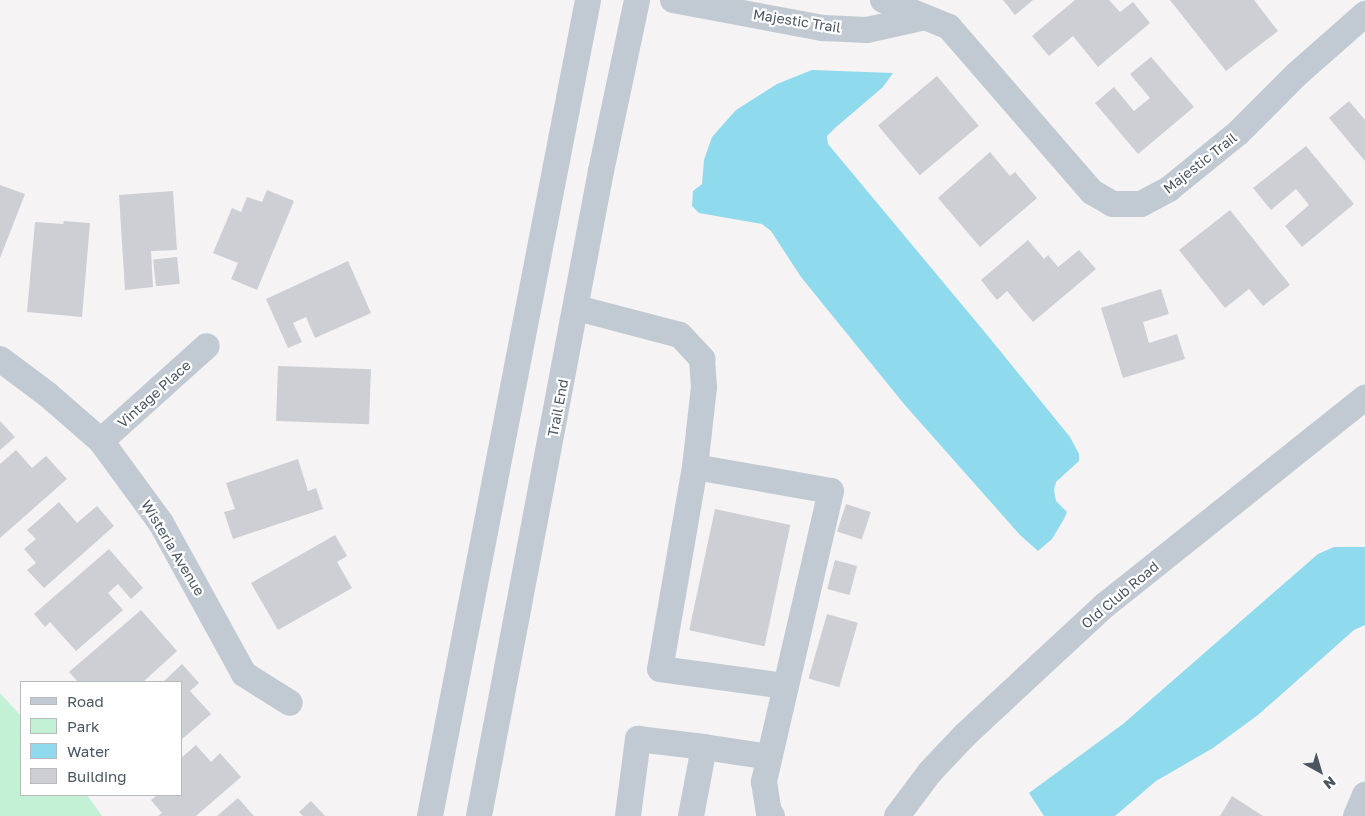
<!DOCTYPE html>
<html>
<head>
<meta charset="utf-8">
<style>
  body { margin:0 }
  #map { position:relative; width:1365px; height:816px; overflow:hidden; background:#f5f3f3; font-family:"Golos Text",sans-serif }
  div>[style] { position:absolute }
  .green>* { inset:0; background:#c3f1d5 }
  .water>* { inset:0; background:#90daee }
  .building>* { inset:0; background:#cdcfd5; transform-origin:0 0 }
  .minor>* { height:26px; margin:-13px; padding:0 13px; transform-origin:13px; border-radius:13px; background:#c1cad2 }
  span { translate:-50% -50%; white-space:nowrap; text-align:center; line-height:1.15; -webkit-text-stroke:4.5px #fff; paint-order:stroke }
  .street-label { font-size:14px; color:#4a5661 }
  .legend { position:absolute; left:20px; top:681px; width:162px; height:115px; box-sizing:border-box; background:#fff; border:1px solid #b7bbc0; margin:0; padding:6px 9px; list-style:none; font-size:15px; color:#4a5661 }
  .legend li { display:flex; align-items:center; gap:10px; height:25px }
  .legend b { width:25px; border:1px solid #b7bbc0 }
  .north { position:absolute; left:1295px; top:746px; width:50px; height:50px; -webkit-text-stroke:4px #fff; paint-order:stroke; rotate:141deg; font-size:14px; font-weight:700; line-height:20px; text-align:center; color:#4a5661 }
  .north::after { content:''; display:block; margin:auto; width:18px; height:22px; background:#4a5661; clip-path:polygon(50% 0,100% 100%,50% 72%,0 100%) }
</style>
</head>
<body>
<div id="map">
  <div class="green">
    <i style="clip-path:polygon(0 693px,21px 716px,21px 795px,87px 795px,102px 816px,0 816px)"></i>
  </div>
  <div class="water">
    <i style="clip-path:polygon(812px 70px,893px 73px,883px 87px,835px 128px,827px 136px,828px 144px,988px 336px,1070px 437px,1079px 454px,1079px 461px,1056px 482px,1054px 490px,1056px 501px,1067px 512px,1064px 519px,1052px 539px,1038px 551px,1020px 535px,904px 404px,801px 277px,771px 231px,762px 224px,699px 213px,692px 206px,693px 191px,702px 184px,704px 160px,712px 137px,736px 110px,777px 84px)"></i>
    <i style="clip-path:polygon(1334px 547px,1365px 547px,1365px 625px,1354px 630px,1258px 715px,1213px 748px,1156px 781px,1115px 816px,1044px 816px,1029px 793px,1123px 724px,1318px 554px)"></i>
  </div>
  <div class="building">
    <i style="clip-path:polygon(1003px 0,1033px 0,1015px 15px)"></i>
    <i style="clip-path:polygon(1075px 0,1109px 0,1120px 12px,1133px 2px,1150px 23px,1098px 67px,1073px 36px,1049px 56px,1032px 36px)"></i>
    <i style="clip-path:polygon(1170px 0,1254px 0,1278px 31px,1226px 71px)"></i>
    <i style="clip-path:polygon(1151px 57px,1194px 107px,1138px 154px,1095px 103px,1114px 87px,1134px 111px,1150px 98px,1130px 74px)"></i>
    <i style="left:937px;top:76px;width:65px;height:77px;rotate:50deg"></i>
    <i style="clip-path:polygon(1349px 101px,1365px 120px,1365px 161px,1329px 118px)"></i>
    <i style="clip-path:polygon(1306px 146px,1354px 204px,1302px 247px,1285px 226px,1309px 205px,1296px 189px,1271px 210px,1253px 188px)"></i>
    <i style="clip-path:polygon(990px 152px,1010px 176px,1015px 172px,1037px 198px,980px 247px,938px 198px)"></i>
    <i style="clip-path:polygon(0 185px,25px 194px,0 258px)"></i>
    <i style="clip-path:polygon(267px 190px,294px 201px,257px 290px,231px 279px,238px 263px,213px 253px,232px 208px,241px 212px,247px 197px,262px 202px)"></i>
    <i style="clip-path:polygon(173px 191px,177px 250px,151px 251px,153px 287px,125px 290px,119px 195px)"></i>
    <i style="clip-path:polygon(1230px 210px,1290px 285px,1263px 306px,1249px 289px,1225px 308px,1179px 250px)"></i>
    <i style="clip-path:polygon(64px 221px,90px 223px,82px 317px,27px 312px,35px 222px,63px 224px)"></i>
    <i style="clip-path:polygon(1028px 240px,1044px 259px,1048px 255px,1058px 267px,1079px 250px,1096px 269px,1033px 322px,1007px 291px,997px 300px,981px 280px)"></i>
    <i style="left:177px;top:257px;width:27px;height:24px;rotate:84deg"></i>
    <i style="clip-path:polygon(348px 261px,371px 313px,315px 338px,306px 317px,293px 323px,302px 342px,288px 348px,266px 299px)"></i>
    <i style="clip-path:polygon(1161px 289px,1169px 314px,1143px 322px,1149px 343px,1177px 334px,1185px 359px,1123px 378px,1101px 308px)"></i>
    <i style="left:278px;top:366px;width:93px;height:55px;rotate:2deg"></i>
    <i style="clip-path:polygon(0 421px,15px 437px,0 450px)"></i>
    <i style="clip-path:polygon(16px 450px,32px 468px,46px 456px,67px 479px,0 538px,0 464px)"></i>
    <i style="clip-path:polygon(298px 459px,308px 491px,316px 488px,323px 509px,233px 539px,224px 512px,235px 509px,226px 483px)"></i>
    <i style="clip-path:polygon(59px 502px,77px 523px,97px 506px,114px 526px,44px 588px,27px 570px,36px 563px,24px 549px,36px 539px,27px 530px)"></i>
    <i style="left:846px;top:504px;width:26px;height:29px;rotate:18deg"></i>
    <i style="left:715px;top:509px;width:77px;height:124px;rotate:12deg"></i>
    <i style="clip-path:polygon(335px 535px,347px 556px,337px 562px,352px 588px,278px 630px,251px 583px)"></i>
    <i style="clip-path:polygon(109px 549px,143px 588px,131px 599px,118px 584px,108px 593px,123px 610px,76px 651px,50px 622px,45px 627px,34px 614px)"></i>
    <i style="left:835px;top:560px;width:23px;height:30px;rotate:15deg"></i>
    <i style="clip-path:polygon(141px 610px,177px 651px,143px 682px,78px 682px,69px 672px)"></i>
    <i style="left:827px;top:614px;width:32px;height:67px;rotate:16deg"></i>
    <i style="clip-path:polygon(182px 664px,199px 683px,190px 691px,211px 714px,181px 740px,181px 682px,163px 682px)"></i>
    <i style="clip-path:polygon(196px 745px,211px 762px,220px 753px,241px 777px,196px 816px,158px 816px,162px 813px,151px 800px,157px 795px,181px 795px,181px 758px)"></i>
    <i style="clip-path:polygon(1232px 796px,1263px 816px,1220px 816px)"></i>
    <i style="clip-path:polygon(238px 798px,254px 816px,217px 816px)"></i>
    <i style="clip-path:polygon(311px 801px,325px 816px,303px 816px,299px 812px)"></i>
  </div>
  <div class="minor">
    <i style="left:673px;top:0;width:153px;rotate:10.6deg"></i>
    <i style="left:823px;top:28px;width:44px;rotate:2.6deg"></i>
    <i style="left:867px;top:30px;width:55px;rotate:-12.5deg"></i>
    <i style="left:883px;top:0;width:71px;rotate:22.2deg"></i>
    <i style="left:949px;top:27px;width:218px;rotate:49.1deg"></i>
    <i style="left:1092px;top:192px;width:24px;rotate:30deg"></i>
    <i style="left:1113px;top:204px;width:28px"></i>
    <i style="left:1141px;top:204px;width:32px;rotate:-28deg"></i>
    <i style="left:1169px;top:189px;width:89px;rotate:-39.1deg"></i>
    <i style="left:1238px;top:133px;width:83px;rotate:-45deg"></i>
    <i style="left:1297px;top:74px;width:91px;rotate:-41.4deg"></i>
    <i style="left:577px;top:308px;width:106px;rotate:14.7deg"></i>
    <i style="left:680px;top:335px;width:33px;rotate:47deg"></i>
    <i style="left:702px;top:359px;width:28px;rotate:86deg"></i>
    <i style="left:704px;top:387px;width:81px;rotate:96.4deg"></i>
    <i style="left:695px;top:467px;width:205px;rotate:99.8deg"></i>
    <i style="left:660px;top:669px;width:125px;rotate:7.8deg"></i>
    <i style="left:0;top:359px;width:59px;rotate:36.7deg"></i>
    <i style="left:47px;top:394px;width:72px;rotate:41deg"></i>
    <i style="left:101px;top:441px;width:102px;rotate:53.8deg"></i>
    <i style="left:161px;top:523px;width:172px;rotate:61.2deg"></i>
    <i style="left:244px;top:674px;width:54px;rotate:32.2deg"></i>
    <i style="left:101px;top:441px;width:142px;rotate:-41.9deg"></i>
    <i style="left:695px;top:467px;width:138px;rotate:10deg"></i>
    <i style="left:831px;top:491px;width:299px;rotate:103deg"></i>
    <i style="left:764px;top:782px;width:30px;rotate:81deg"></i>
    <i style="left:769px;top:812px;width:5px;rotate:53deg"></i>
    <i style="left:430px;top:816px;width:831px;rotate:-79.04deg"></i>
    <i style="left:479px;top:816px;width:656px;rotate:-79.29deg"></i>
    <i style="left:601px;top:171px;width:175px;rotate:-78.1deg"></i>
    <i style="left:628px;top:816px;width:78px;rotate:-82.6deg"></i>
    <i style="left:638px;top:739px;width:66px;rotate:6.9deg"></i>
    <i style="left:691px;top:816px;width:70px;rotate:-79.3deg"></i>
    <i style="left:704px;top:747px;width:66px;rotate:8.7deg"></i>
    <i style="left:897px;top:816px;width:55px;rotate:-53.1deg"></i>
    <i style="left:930px;top:772px;width:51px;rotate:-46.6deg"></i>
    <i style="left:965px;top:735px;width:190px;rotate:-42.9deg"></i>
    <i style="left:1104px;top:606px;width:334px;rotate:-38.6deg"></i>
    <i style="left:1356px;top:816px;width:23px;rotate:-67deg"></i>
  </div>
  <div class="street-label">
    <span style="left:797px;top:21px;rotate:9deg">Majestic Trail</span>
    <span style="left:1200px;top:163px;rotate:-38deg">Majestic Trail</span>
    <span style="left:154px;top:394px;rotate:-42deg">Vintage Place</span>
    <span style="left:558px;top:408px;rotate:-79deg">Trail End</span>
    <span style="left:173px;top:548px;rotate:59deg">Wisteria Avenue</span>
    <span style="left:1120px;top:595px;rotate:-40deg">Old Club Road</span>
  </div>
  <ul class="legend">
  <li><b style="height:6px;background:#c1cad2"></b>Road</li>
  <li><b style="height:14px;background:#c3f1d5"></b>Park</li>
  <li><b style="height:14px;background:#90daee"></b>Water</li>
  <li><b style="height:14px;background:#cdcfd5"></b>Building</li>
  </ul>
  <div class="north">N</div>
</div>
</body>
</html>
